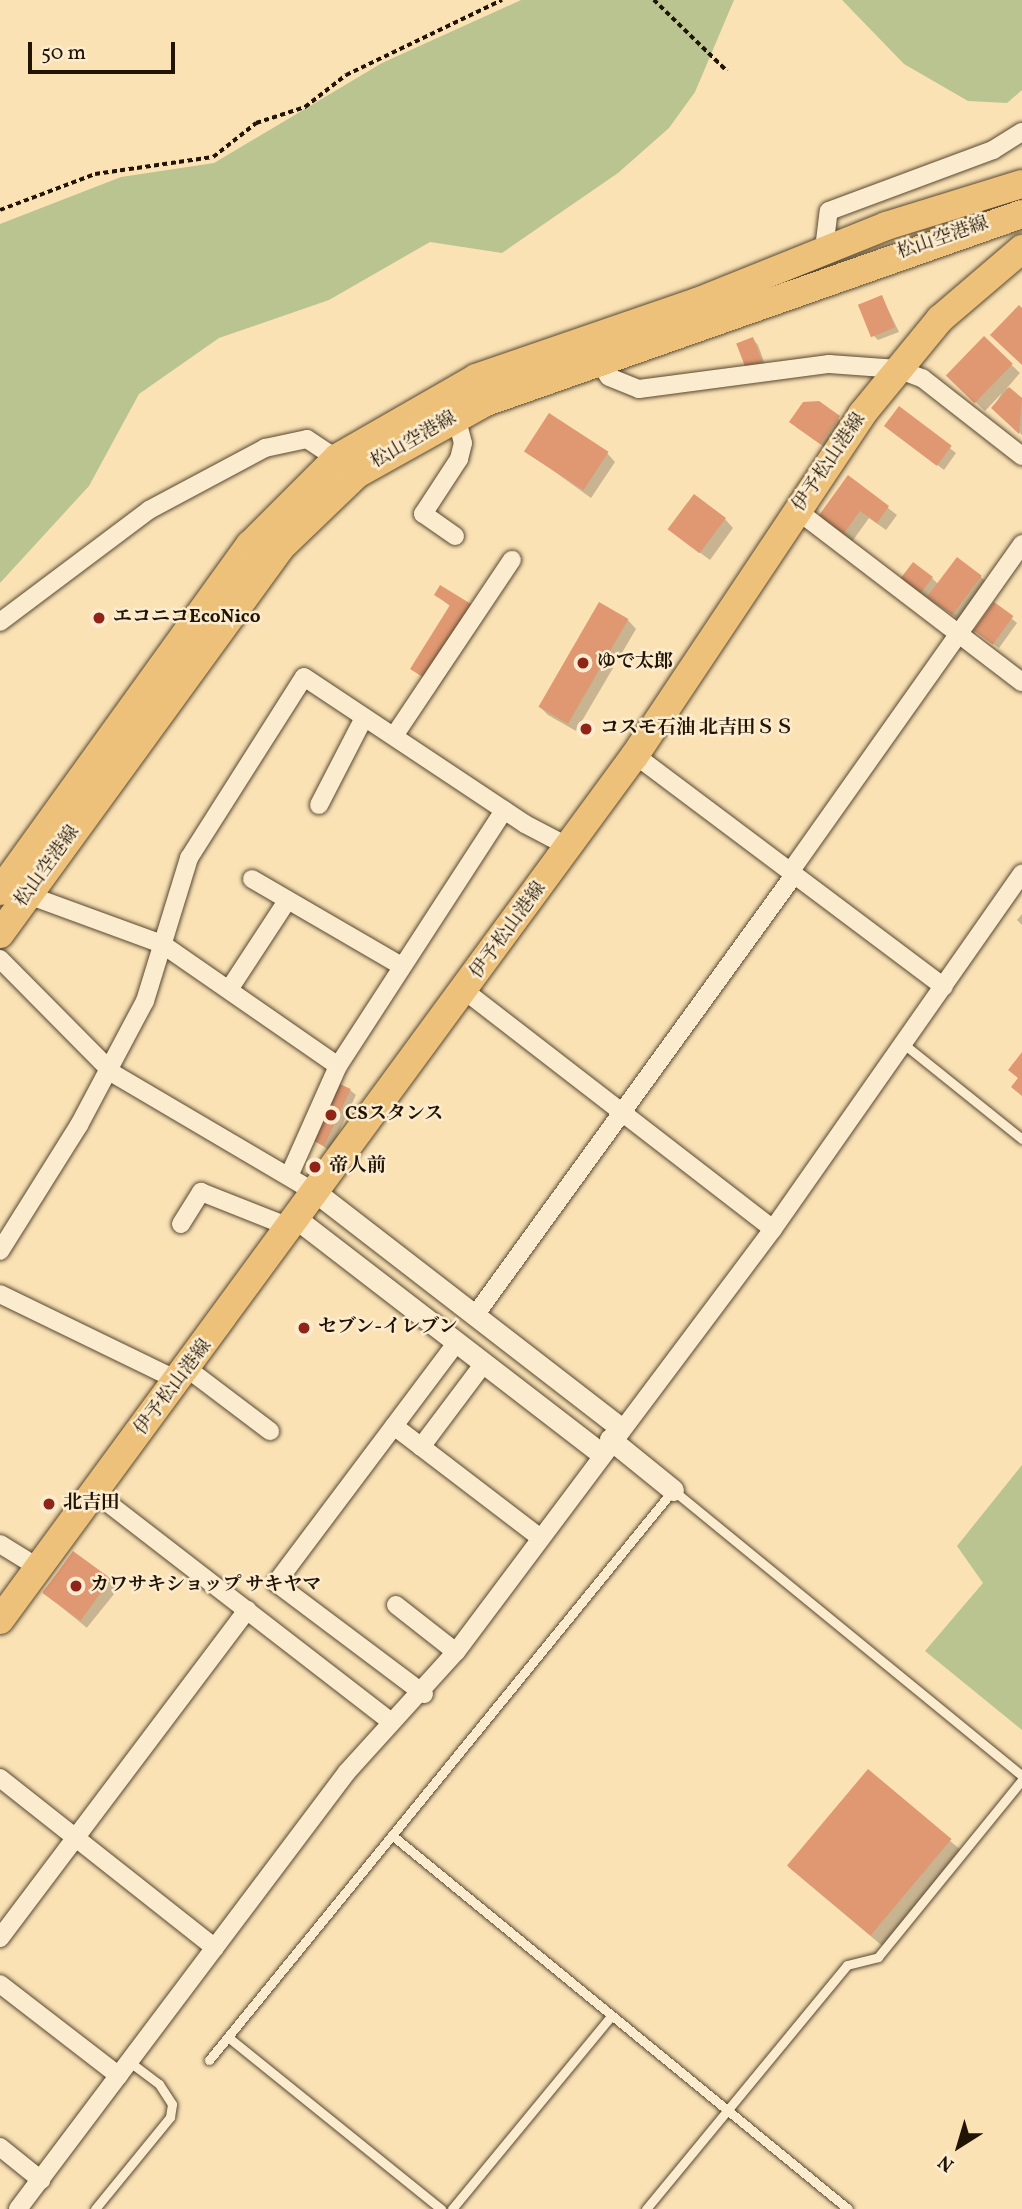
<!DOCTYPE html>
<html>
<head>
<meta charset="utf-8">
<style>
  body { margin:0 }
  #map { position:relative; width:1022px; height:2209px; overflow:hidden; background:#fae2b5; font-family:Vollkorn,"Noto Serif JP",serif }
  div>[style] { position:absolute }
  .green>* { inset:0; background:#bac491 }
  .shadow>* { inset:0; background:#0003; transform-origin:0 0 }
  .building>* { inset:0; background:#df9872; transform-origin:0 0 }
  .path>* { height:3.5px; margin-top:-1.75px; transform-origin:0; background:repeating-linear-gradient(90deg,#221405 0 5px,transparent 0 8.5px) }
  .roads { filter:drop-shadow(0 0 2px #584831) drop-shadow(0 0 2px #584831) }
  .service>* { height:9px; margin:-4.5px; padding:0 4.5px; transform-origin:4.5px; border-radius:4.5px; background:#fceccf }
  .minor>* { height:18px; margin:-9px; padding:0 9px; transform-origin:9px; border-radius:9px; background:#fceccf }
  .tertiary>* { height:21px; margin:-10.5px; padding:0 10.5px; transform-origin:10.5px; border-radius:10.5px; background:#fceccf }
  .primary>* { height:28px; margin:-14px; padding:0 14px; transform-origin:14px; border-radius:14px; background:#edc17a }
  .dots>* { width:19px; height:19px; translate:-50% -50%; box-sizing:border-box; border:4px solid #fceccf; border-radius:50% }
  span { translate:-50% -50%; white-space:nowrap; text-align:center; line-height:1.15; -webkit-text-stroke:5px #fceccf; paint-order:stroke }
  .street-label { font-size:19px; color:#221405 }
  .poi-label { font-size:19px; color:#221405; font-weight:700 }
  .left { translate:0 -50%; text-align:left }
  .north { position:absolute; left:924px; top:2111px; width:70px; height:70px; -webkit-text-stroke:5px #fceccf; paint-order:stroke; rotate:217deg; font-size:19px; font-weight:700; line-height:28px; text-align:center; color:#221405 }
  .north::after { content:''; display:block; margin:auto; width:24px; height:32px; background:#221405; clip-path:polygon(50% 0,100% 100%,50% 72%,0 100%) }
  .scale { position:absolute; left:28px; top:42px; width:147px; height:32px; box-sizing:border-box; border:4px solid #221405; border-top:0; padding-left:9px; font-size:21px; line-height:24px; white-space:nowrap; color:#221405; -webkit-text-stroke:5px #fceccf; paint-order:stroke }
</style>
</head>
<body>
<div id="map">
  <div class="green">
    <i style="clip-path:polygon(521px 0,734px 0,695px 92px,669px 128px,618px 173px,502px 253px,430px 242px,329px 300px,219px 338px,139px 394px,89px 486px,0 583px,0 224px,121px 177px,214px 163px,382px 63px)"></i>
    <i style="clip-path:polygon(842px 0,1022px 0,1022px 90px,1007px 103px,968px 101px,904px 64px)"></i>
    <i style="clip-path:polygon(1022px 1465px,1022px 1730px,925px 1651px,983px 1583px,957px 1546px)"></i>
  </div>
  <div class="shadow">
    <i style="clip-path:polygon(882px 297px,899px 332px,878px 340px,873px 335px)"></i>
    <i style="clip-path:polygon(753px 339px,758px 345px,766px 367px,746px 366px)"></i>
    <i style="clip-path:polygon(984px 339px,1020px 373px,1007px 388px,1022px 398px,1022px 435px,993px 408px,1002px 393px,985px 411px,948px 376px)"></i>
    <i style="clip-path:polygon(818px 403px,844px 423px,826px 448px,796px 427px)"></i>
    <i style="clip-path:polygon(899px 409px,956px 453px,944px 470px,892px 431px)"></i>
    <i style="clip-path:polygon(526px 451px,607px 453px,615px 462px,591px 498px)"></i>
    <i style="clip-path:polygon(848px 477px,897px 515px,886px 530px,869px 518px,851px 543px,827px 526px)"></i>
    <i style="clip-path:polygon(725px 519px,733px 528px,710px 560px,679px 537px)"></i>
    <i style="clip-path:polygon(958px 559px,987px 582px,959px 619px,907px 586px,932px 578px,939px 585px)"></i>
    <i style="clip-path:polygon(436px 595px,483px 617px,438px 688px,412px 668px,451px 607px)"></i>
    <i style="clip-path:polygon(994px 604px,1017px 623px,999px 648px,981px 635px)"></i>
    <i style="clip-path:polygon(628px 620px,636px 629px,576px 731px,548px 715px,540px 707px)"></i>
    <i style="clip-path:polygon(1022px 914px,1022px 925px,1017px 920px)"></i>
    <i style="clip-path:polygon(350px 1090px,356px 1095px,330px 1151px,314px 1140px)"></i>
    <i style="left:74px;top:1553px;width:57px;height:50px;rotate:39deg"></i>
    <i style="left:868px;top:1772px;width:124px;height:124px;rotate:40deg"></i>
  </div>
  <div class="building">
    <i style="left:882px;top:295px;width:35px;height:26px;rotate:68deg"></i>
    <i style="clip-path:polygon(1019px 305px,1022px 308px,1022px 365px,990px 335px)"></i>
    <i style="left:984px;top:336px;width:40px;height:55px;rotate:44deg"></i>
    <i style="left:753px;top:337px;width:26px;height:18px;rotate:69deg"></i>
    <i style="clip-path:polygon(1009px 387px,1022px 398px,1019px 434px,991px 408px)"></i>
    <i style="clip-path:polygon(819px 401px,840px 416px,820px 444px,789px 422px,803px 402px)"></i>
    <i style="left:899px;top:406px;width:66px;height:25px;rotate:37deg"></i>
    <i style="left:549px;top:413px;width:71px;height:46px;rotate:33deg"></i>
    <i style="clip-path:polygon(848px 475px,889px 506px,877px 523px,860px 511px,842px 536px,817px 518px)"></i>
    <i style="left:694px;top:494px;width:40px;height:44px;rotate:37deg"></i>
    <i style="left:957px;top:557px;width:31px;height:49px;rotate:37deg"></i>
    <i style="left:913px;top:562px;width:25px;height:23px;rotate:37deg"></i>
    <i style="clip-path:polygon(440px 585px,476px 607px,429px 681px,410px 669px,450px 605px,434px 595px)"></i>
    <i style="left:599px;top:602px;width:34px;height:121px;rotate:30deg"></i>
    <i style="left:994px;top:602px;width:24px;height:35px;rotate:36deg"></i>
    <i style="clip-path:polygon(1022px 1052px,1022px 1096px,1011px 1087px,1018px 1078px,1008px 1070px)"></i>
    <i style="left:338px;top:1083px;width:14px;height:63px;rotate:25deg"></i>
    <i style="left:73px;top:1551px;width:47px;height:52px;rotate:36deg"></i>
    <i style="left:868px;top:1769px;width:109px;height:126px;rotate:40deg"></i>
  </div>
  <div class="path">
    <i style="left:654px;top:0;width:102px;rotate:44.2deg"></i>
    <i style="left:0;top:210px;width:102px;rotate:-20.8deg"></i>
    <i style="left:95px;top:174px;width:119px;rotate:-8.2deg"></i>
    <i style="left:213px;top:157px;width:55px;rotate:-38.3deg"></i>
    <i style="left:256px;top:123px;width:52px;rotate:-18.1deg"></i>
    <i style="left:305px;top:107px;width:52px;rotate:-38deg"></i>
    <i style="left:346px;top:75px;width:173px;rotate:-25.7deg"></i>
  </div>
  <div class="roads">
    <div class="service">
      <i style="left:905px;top:1045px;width:150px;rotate:38.8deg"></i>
      <i style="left:393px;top:1836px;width:588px;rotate:39.34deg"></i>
      <i style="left:228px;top:2037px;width:274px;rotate:38.9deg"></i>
      <i style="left:209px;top:2060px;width:735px;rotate:-50.85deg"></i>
      <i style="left:673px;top:1490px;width:451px;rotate:39.3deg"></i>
      <i style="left:95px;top:2209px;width:119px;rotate:-50.8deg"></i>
      <i style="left:170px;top:2117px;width:13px;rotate:-81deg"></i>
      <i style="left:172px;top:2104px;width:24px;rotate:-123deg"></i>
      <i style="left:159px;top:2084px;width:36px;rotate:-143deg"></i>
      <i style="left:452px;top:2209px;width:250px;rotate:-50.5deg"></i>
      <i style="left:646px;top:2209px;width:316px;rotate:-50.5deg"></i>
      <i style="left:847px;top:1965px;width:32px;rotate:-14deg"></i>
      <i style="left:878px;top:1957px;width:228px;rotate:-50.9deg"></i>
    </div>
    <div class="minor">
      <i style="left:824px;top:249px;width:38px;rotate:-83deg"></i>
      <i style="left:829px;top:211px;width:175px;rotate:-20.4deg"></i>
      <i style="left:993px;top:150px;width:34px;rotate:-32deg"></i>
      <i style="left:598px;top:361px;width:19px;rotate:55deg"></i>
      <i style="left:609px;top:377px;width:32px;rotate:22deg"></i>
      <i style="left:639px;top:389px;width:192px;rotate:-7.5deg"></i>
      <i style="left:829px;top:364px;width:69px;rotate:4.1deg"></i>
      <i style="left:898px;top:369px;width:26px;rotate:21deg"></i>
      <i style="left:922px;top:378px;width:127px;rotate:38deg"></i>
      <i style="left:798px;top:511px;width:282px;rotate:37.4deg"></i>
      <i style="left:455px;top:536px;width:39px;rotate:-145deg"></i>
      <i style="left:423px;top:514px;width:66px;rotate:-56.8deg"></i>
      <i style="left:459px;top:459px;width:16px;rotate:-76deg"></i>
      <i style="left:463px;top:443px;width:28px;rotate:-105deg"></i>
      <i style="left:0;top:622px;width:186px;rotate:-36.9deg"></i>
      <i style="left:149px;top:510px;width:132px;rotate:-28.1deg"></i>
      <i style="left:265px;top:448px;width:43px;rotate:-12.1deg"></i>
      <i style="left:307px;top:439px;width:43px;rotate:33.7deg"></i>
      <i style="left:394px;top:736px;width:212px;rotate:-56.2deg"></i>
      <i style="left:635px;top:755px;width:386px;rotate:36.9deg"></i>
      <i style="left:319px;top:805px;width:98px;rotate:-62.7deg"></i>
      <i style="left:790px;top:872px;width:402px;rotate:-54.7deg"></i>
      <i style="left:252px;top:879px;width:169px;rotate:30.2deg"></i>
      <i style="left:28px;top:895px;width:143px;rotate:20.1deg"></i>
      <i style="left:162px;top:944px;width:214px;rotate:34.7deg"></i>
      <i style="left:0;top:959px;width:162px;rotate:45.3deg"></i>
      <i style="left:114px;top:1074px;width:237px;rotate:30.5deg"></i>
      <i style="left:230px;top:988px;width:104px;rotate:-56.8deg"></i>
      <i style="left:465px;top:991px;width:389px;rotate:37.7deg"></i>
      <i style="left:289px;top:1176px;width:120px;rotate:-66deg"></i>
      <i style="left:338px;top:1066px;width:305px;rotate:-57deg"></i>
      <i style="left:181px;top:1224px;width:38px;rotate:-58deg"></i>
      <i style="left:201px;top:1192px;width:98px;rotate:21.6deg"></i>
      <i style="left:0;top:1251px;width:149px;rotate:-57.9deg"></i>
      <i style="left:79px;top:1125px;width:140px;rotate:-62deg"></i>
      <i style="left:145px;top:1001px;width:150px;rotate:-72.9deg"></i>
      <i style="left:189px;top:858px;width:214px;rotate:-57.6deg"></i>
      <i style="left:304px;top:677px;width:265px;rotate:33.6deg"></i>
      <i style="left:525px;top:824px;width:50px;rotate:27.6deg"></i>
      <i style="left:0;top:1294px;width:199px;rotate:25.9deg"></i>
      <i style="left:476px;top:1314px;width:542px;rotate:-54.08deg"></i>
      <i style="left:188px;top:1369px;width:103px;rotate:37.1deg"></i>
      <i style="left:394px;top:1426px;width:183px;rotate:37.4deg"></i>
      <i style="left:421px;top:1447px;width:105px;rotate:-53.1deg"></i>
      <i style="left:95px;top:1493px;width:371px;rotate:37.7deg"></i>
      <i style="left:0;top:1544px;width:46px;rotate:31.6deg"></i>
      <i style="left:396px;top:1605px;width:76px;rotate:38.1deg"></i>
      <i style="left:424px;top:1694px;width:185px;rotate:-143.1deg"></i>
      <i style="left:276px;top:1583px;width:301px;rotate:-53.1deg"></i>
      <i style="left:0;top:1778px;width:274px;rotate:38.3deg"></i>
      <i style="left:0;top:1938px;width:411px;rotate:-53deg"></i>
      <i style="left:0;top:1984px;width:150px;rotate:37.7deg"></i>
      <i style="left:0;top:2147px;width:53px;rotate:38.8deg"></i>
      <i style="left:18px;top:2209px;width:547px;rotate:-53.03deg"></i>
      <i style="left:347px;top:1772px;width:162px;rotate:-47.8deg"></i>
      <i style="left:456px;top:1652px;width:529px;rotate:-53.15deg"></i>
      <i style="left:773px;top:1229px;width:434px;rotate:-55deg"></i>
    </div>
    <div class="tertiary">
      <i style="left:318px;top:1194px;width:381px;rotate:37.7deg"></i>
      <i style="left:298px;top:1220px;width:382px;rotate:37.6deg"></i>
      <i style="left:610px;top:1439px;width:81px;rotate:39deg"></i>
    </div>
    <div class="primary">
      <i style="left:0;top:891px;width:427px;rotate:-54.2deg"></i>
      <i style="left:250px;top:545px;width:123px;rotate:-45deg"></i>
      <i style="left:337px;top:458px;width:160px;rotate:-29.9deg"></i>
      <i style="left:476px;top:378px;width:234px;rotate:-19deg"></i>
      <i style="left:697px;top:302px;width:204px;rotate:-21.9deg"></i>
      <i style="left:886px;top:226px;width:142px;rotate:-17.2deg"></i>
      <i style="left:0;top:934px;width:477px;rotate:-54deg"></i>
      <i style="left:280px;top:548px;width:107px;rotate:-43.9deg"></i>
      <i style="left:357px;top:474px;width:148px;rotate:-29.2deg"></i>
      <i style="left:486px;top:402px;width:568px;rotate:-19.33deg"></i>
      <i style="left:0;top:1620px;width:1073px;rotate:-53.72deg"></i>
      <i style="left:635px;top:755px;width:410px;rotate:-56.3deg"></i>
      <i style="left:862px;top:414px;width:123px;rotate:-50.6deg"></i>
      <i style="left:940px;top:319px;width:108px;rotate:-40.5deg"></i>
    </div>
  </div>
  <div class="dots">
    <i style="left:99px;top:618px;background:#8f2418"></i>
    <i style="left:583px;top:663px;background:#8f2418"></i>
    <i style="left:586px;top:729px;background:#8f2418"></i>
    <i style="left:331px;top:1115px;background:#8f2418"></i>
    <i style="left:315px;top:1167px;background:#8f2418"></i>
    <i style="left:304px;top:1328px;background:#8f2418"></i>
    <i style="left:49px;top:1504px;background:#8f2418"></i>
    <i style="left:76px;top:1586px;background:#8f2418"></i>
  </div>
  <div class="street-label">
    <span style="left:943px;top:239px;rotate:-19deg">松山空港線</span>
    <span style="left:414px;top:441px;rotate:-30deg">松山空港線</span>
    <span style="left:830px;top:463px;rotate:-56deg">伊予松山港線</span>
    <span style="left:48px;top:867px;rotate:-54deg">松山空港線</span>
    <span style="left:509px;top:931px;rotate:-54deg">伊予松山港線</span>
    <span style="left:174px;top:1388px;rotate:-53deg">伊予松山港線</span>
  </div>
  <div class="poi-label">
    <span class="left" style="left:113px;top:618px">エコニコEcoNico</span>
    <span class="left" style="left:597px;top:663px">ゆで太郎</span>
    <span class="left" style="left:600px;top:729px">コスモ石油 北吉田ＳＳ</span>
    <span class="left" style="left:345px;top:1115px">CSスタンス</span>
    <span class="left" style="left:329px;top:1167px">帝人前</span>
    <span class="left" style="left:318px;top:1328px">セブン-イレブン</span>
    <span class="left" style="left:63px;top:1504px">北吉田</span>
    <span class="left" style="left:90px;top:1586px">カワサキショップ サキヤマ</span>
  </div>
  <div class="north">N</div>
  <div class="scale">50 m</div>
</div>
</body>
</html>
